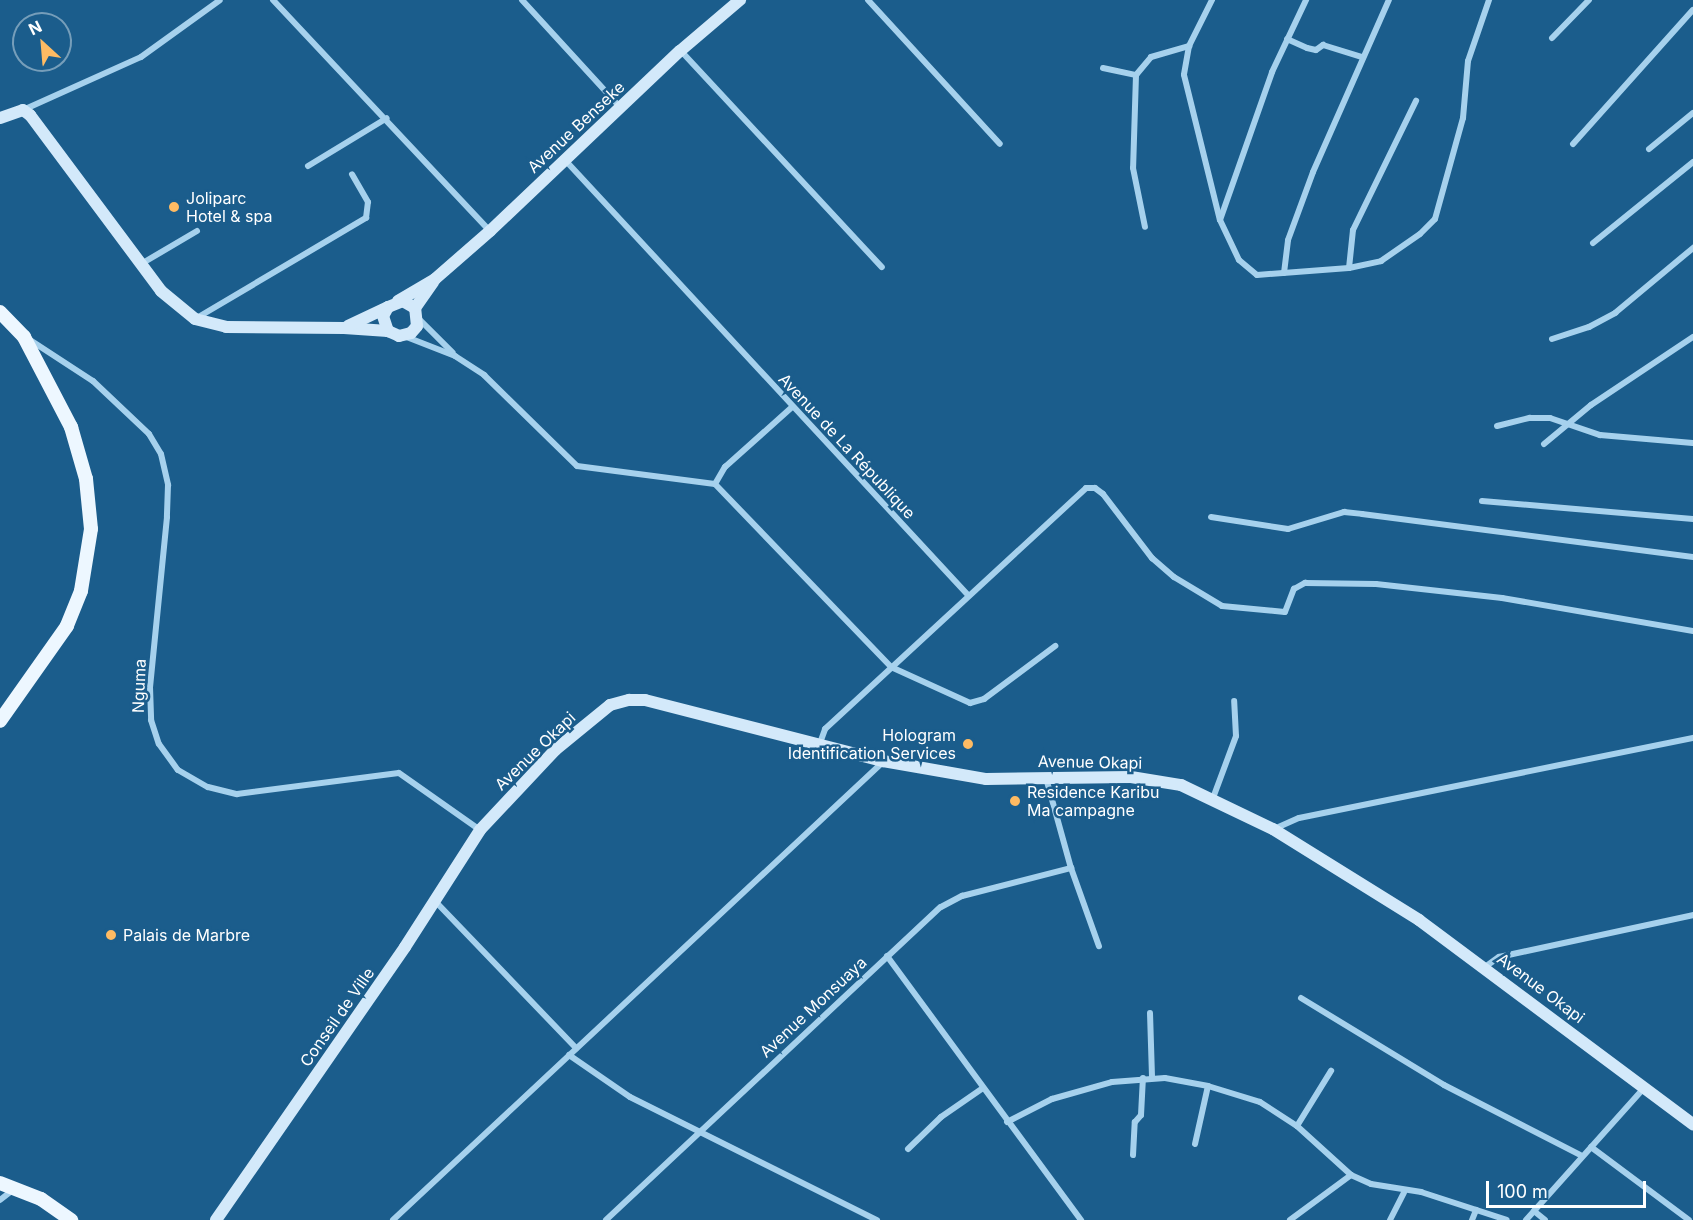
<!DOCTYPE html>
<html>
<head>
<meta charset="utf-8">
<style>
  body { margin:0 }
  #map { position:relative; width:1693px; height:1220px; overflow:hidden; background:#1b5d8c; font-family:Inter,sans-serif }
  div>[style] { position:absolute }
  .street>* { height:6px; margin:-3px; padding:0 3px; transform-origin:3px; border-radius:3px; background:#a6d1ed }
  .secondary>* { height:12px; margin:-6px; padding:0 6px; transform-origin:6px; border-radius:6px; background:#d3e9fa }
  .primary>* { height:14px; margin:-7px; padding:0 7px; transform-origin:7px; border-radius:7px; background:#edf7ff }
  .dots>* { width:16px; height:16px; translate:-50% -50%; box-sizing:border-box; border:3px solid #1b5d8c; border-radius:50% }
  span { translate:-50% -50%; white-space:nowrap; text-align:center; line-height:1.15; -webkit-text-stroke:5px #1b5d8c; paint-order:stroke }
  .street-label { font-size:16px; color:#fff }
  .poi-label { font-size:16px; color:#fff }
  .left { translate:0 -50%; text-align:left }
  .right { translate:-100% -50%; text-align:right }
  .north { position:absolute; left:12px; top:12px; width:60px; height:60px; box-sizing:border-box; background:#1b5d8c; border:2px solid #769eba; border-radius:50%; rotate:334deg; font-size:16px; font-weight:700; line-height:24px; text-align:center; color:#fff }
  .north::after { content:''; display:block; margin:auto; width:21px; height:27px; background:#ffbb63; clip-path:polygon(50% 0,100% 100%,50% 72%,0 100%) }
  .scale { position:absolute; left:1486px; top:1181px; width:160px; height:27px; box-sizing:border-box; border:3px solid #fff; border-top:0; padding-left:8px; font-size:18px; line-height:21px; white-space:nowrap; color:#fff; -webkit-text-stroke:4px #1b5d8c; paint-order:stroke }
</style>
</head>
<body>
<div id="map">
  <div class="street">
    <i style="left:273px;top:0;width:317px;rotate:46.8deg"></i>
    <i style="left:522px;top:0;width:145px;rotate:47.5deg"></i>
    <i style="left:868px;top:0;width:195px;rotate:47.5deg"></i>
    <i style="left:1212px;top:0;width:51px;rotate:116.6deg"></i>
    <i style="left:1189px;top:46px;width:29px;rotate:100deg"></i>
    <i style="left:1184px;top:75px;width:149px;rotate:76.1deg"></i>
    <i style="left:1220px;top:220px;width:44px;rotate:64.6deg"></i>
    <i style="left:1239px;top:260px;width:23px;rotate:40deg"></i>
    <i style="left:1257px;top:275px;width:92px;rotate:-4.4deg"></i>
    <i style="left:1349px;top:268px;width:33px;rotate:-12deg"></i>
    <i style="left:1381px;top:261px;width:47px;rotate:-34.7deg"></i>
    <i style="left:1420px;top:234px;width:21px;rotate:-45deg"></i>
    <i style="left:1435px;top:219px;width:105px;rotate:-74.5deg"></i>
    <i style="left:1463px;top:118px;width:57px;rotate:-85deg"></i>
    <i style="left:1468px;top:61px;width:65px;rotate:-71deg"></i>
    <i style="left:1552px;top:38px;width:53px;rotate:-45.8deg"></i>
    <i style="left:1287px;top:39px;width:22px;rotate:24deg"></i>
    <i style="left:1307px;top:48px;width:9px;rotate:13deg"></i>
    <i style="left:1316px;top:50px;width:9px;rotate:-36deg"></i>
    <i style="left:1323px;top:45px;width:41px;rotate:17.1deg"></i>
    <i style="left:681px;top:51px;width:295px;rotate:47.1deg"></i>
    <i style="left:1103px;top:68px;width:34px;rotate:12deg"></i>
    <i style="left:1136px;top:75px;width:23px;rotate:-50deg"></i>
    <i style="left:1151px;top:57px;width:40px;rotate:-16deg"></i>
    <i style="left:1136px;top:75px;width:93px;rotate:91.8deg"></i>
    <i style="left:1133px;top:168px;width:60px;rotate:78.5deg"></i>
    <i style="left:23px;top:110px;width:129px;rotate:-24.2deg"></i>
    <i style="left:141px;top:57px;width:97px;rotate:-35.8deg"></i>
    <i style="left:1573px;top:144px;width:180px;rotate:-48.2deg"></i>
    <i style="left:1649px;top:149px;width:57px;rotate:-39.3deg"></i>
    <i style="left:565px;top:160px;width:593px;rotate:47.19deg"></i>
    <i style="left:308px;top:166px;width:92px;rotate:-31.3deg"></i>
    <i style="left:1220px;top:220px;width:157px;rotate:-70.6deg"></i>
    <i style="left:1272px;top:72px;width:80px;rotate:-64.7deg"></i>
    <i style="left:1593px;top:243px;width:129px;rotate:-39deg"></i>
    <i style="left:141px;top:264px;width:65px;rotate:-30.5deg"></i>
    <i style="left:1349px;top:268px;width:38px;rotate:-84deg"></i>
    <i style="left:1353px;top:230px;width:144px;rotate:-64deg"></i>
    <i style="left:1284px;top:273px;width:33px;rotate:-83deg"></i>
    <i style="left:1288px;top:240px;width:72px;rotate:-69.8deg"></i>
    <i style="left:1313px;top:172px;width:188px;rotate:-66.2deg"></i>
    <i style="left:418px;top:318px;width:49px;rotate:45deg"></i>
    <i style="left:195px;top:319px;width:199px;rotate:-30.6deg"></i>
    <i style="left:366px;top:218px;width:16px;rotate:-83deg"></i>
    <i style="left:368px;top:202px;width:32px;rotate:-120deg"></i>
    <i style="left:404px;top:336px;width:55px;rotate:21.4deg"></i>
    <i style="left:455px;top:356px;width:35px;rotate:33deg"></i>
    <i style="left:484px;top:375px;width:130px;rotate:44.4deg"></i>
    <i style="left:577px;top:466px;width:139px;rotate:7.4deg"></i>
    <i style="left:715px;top:484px;width:254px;rotate:46.1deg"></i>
    <i style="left:891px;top:667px;width:87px;rotate:24.5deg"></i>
    <i style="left:970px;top:703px;width:15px;rotate:-16deg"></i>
    <i style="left:984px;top:699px;width:89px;rotate:-36.7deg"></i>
    <i style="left:1552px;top:339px;width:39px;rotate:-18deg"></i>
    <i style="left:1589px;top:327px;width:30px;rotate:-28deg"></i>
    <i style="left:1615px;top:313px;width:102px;rotate:-39.8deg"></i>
    <i style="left:30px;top:340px;width:75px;rotate:33.1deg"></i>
    <i style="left:93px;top:381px;width:77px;rotate:43.4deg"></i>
    <i style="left:149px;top:434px;width:23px;rotate:59deg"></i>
    <i style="left:161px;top:454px;width:32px;rotate:77deg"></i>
    <i style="left:168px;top:485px;width:32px;rotate:92deg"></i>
    <i style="left:167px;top:517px;width:171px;rotate:95.7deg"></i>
    <i style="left:150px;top:687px;width:33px;rotate:88deg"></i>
    <i style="left:151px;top:720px;width:25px;rotate:72deg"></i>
    <i style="left:159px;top:744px;width:32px;rotate:54deg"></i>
    <i style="left:178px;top:770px;width:34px;rotate:30deg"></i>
    <i style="left:208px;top:787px;width:30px;rotate:14deg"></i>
    <i style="left:237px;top:794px;width:163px;rotate:-7.4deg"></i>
    <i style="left:399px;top:773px;width:99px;rotate:35.1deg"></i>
    <i style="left:1497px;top:426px;width:34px;rotate:-14deg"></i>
    <i style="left:1530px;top:418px;width:20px"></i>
    <i style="left:1550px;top:418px;width:53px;rotate:18.8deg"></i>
    <i style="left:1600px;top:435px;width:93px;rotate:4.9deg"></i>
    <i style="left:1544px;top:444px;width:61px;rotate:-39.7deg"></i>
    <i style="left:1591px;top:405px;width:123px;rotate:-33.7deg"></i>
    <i style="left:715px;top:484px;width:20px;rotate:-60deg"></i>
    <i style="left:725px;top:467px;width:90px;rotate:-41.8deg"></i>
    <i style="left:1482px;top:501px;width:212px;rotate:4.9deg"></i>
    <i style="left:1211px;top:517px;width:78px;rotate:8.9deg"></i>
    <i style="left:1288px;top:529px;width:59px;rotate:-16.9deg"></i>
    <i style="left:1344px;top:512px;width:18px;rotate:6deg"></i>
    <i style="left:1362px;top:514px;width:334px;rotate:7.4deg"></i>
    <i style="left:820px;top:743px;width:15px;rotate:-70deg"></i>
    <i style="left:825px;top:729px;width:355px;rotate:-42.7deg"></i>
    <i style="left:1086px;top:488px;width:9px"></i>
    <i style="left:1095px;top:488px;width:10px;rotate:37deg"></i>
    <i style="left:1103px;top:494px;width:81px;rotate:52.6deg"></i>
    <i style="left:1152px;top:558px;width:29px;rotate:41deg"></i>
    <i style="left:1174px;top:577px;width:56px;rotate:31.1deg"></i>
    <i style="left:1222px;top:606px;width:63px;rotate:5.4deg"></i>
    <i style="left:1285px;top:612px;width:25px;rotate:-69deg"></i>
    <i style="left:1294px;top:589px;width:13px;rotate:-29deg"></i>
    <i style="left:1305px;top:583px;width:71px;rotate:0.8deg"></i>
    <i style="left:1376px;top:584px;width:127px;rotate:6.3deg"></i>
    <i style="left:1502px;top:598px;width:194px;rotate:9.8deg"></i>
    <i style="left:1046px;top:778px;width:93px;rotate:74.5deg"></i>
    <i style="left:1071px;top:868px;width:83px;rotate:70.3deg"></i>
    <i style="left:1213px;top:798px;width:66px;rotate:-69.6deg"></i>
    <i style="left:1236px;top:736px;width:35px;rotate:-93deg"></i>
    <i style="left:1274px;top:829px;width:27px;rotate:-24deg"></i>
    <i style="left:1299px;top:818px;width:402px;rotate:-11.5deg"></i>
    <i style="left:435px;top:901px;width:204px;rotate:46.2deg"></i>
    <i style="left:887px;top:956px;width:328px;rotate:53.7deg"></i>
    <i style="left:1485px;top:967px;width:17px;rotate:-36deg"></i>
    <i style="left:1499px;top:957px;width:198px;rotate:-12.2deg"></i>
    <i style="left:1301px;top:998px;width:167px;rotate:31.3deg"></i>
    <i style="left:1444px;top:1085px;width:153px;rotate:27.2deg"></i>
    <i style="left:1150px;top:1013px;width:65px;rotate:88.2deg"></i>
    <i style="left:569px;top:1055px;width:74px;rotate:34.5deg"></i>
    <i style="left:630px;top:1097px;width:276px;rotate:26.5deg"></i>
    <i style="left:1007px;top:1122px;width:51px;rotate:-27.1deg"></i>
    <i style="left:1052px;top:1099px;width:62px;rotate:-15.8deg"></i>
    <i style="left:1112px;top:1082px;width:53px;rotate:-4.3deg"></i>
    <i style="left:1165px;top:1078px;width:44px;rotate:10.5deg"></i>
    <i style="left:1208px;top:1086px;width:54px;rotate:17.1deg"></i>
    <i style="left:1260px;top:1102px;width:44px;rotate:33deg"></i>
    <i style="left:1297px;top:1126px;width:73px;rotate:42.2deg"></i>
    <i style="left:1351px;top:1175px;width:22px;rotate:24deg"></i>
    <i style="left:1371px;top:1184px;width:51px;rotate:9.1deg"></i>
    <i style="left:1421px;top:1192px;width:90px;rotate:18deg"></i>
    <i style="left:1297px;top:1126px;width:65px;rotate:-58.3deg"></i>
    <i style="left:1195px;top:1144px;width:59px;rotate:-77.4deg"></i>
    <i style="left:1591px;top:1147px;width:122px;rotate:36.7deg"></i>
    <i style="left:908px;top:1149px;width:46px;rotate:-44.1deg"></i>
    <i style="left:941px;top:1117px;width:51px;rotate:-34.6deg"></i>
    <i style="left:1133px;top:1155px;width:33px;rotate:-87deg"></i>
    <i style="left:1135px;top:1122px;width:9px;rotate:-49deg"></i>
    <i style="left:1141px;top:1115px;width:37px;rotate:-87deg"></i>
    <i style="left:0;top:1200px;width:18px;rotate:-38deg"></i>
    <i style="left:1534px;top:1211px;width:14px;rotate:39deg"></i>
    <i style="left:393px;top:1220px;width:671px;rotate:-43.07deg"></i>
    <i style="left:606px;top:1220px;width:458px;rotate:-43.1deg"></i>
    <i style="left:941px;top:907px;width:24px;rotate:-28deg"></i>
    <i style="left:962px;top:896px;width:113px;rotate:-14.4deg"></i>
    <i style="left:1290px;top:1220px;width:76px;rotate:-36.4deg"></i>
    <i style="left:1390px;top:1220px;width:31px;rotate:-63deg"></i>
    <i style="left:1472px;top:1220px;width:11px;rotate:-68deg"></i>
    <i style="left:1526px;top:1220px;width:177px;rotate:-48.2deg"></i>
  </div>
  <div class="secondary">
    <i style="left:0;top:118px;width:24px;rotate:-19deg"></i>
    <i style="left:23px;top:110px;width:9px;rotate:36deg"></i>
    <i style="left:30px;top:115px;width:219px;rotate:53.3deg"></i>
    <i style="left:161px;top:291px;width:44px;rotate:39.5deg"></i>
    <i style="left:195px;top:319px;width:32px;rotate:14deg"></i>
    <i style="left:226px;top:327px;width:118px;rotate:0.5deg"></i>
    <i style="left:344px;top:328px;width:44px;rotate:3.9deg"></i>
    <i style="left:388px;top:331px;width:12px;rotate:24deg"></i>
    <i style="left:399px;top:336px;width:12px;rotate:-14deg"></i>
    <i style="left:411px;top:333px;width:9px;rotate:-49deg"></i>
    <i style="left:417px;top:326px;width:18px;rotate:-96deg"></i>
    <i style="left:415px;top:308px;width:14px;rotate:-150deg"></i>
    <i style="left:403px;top:301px;width:16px;rotate:158deg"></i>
    <i style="left:388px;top:307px;width:10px;rotate:119deg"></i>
    <i style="left:383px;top:316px;width:16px;rotate:72deg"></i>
    <i style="left:398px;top:301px;width:43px;rotate:-30.7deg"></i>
    <i style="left:435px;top:279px;width:73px;rotate:-41.1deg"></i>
    <i style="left:490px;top:231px;width:262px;rotate:-43.5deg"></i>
    <i style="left:680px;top:51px;width:79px;rotate:-40.4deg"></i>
    <i style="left:415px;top:308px;width:32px;rotate:-55deg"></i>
    <i style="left:348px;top:326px;width:44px;rotate:-25.4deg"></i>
    <i style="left:216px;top:1220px;width:332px;rotate:-55.3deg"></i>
    <i style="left:405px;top:947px;width:139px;rotate:-57.3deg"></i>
    <i style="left:480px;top:830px;width:110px;rotate:-46.8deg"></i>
    <i style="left:555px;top:750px;width:71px;rotate:-39.3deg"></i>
    <i style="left:610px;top:705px;width:20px;rotate:-15deg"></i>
    <i style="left:629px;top:700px;width:16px"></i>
    <i style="left:645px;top:700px;width:246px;rotate:14.4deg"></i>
    <i style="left:883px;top:761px;width:105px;rotate:9.9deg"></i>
    <i style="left:986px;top:779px;width:145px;rotate:-0.8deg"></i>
    <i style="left:1131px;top:777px;width:51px;rotate:9.1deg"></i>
    <i style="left:1181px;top:785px;width:102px;rotate:25.6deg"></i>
    <i style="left:1273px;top:829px;width:172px;rotate:31.9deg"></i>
    <i style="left:1419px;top:920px;width:342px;rotate:36.7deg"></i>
  </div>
  <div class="primary">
    <i style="left:0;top:312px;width:35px;rotate:46deg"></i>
    <i style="left:24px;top:337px;width:102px;rotate:62.4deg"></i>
    <i style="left:71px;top:427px;width:54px;rotate:73.9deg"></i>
    <i style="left:86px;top:479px;width:50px;rotate:84.3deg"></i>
    <i style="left:91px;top:529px;width:63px;rotate:99.2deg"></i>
    <i style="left:81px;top:591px;width:38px;rotate:112deg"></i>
    <i style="left:67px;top:626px;width:116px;rotate:125.2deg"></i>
    <i style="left:0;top:1183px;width:44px;rotate:21.3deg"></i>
    <i style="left:41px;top:1199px;width:37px;rotate:35deg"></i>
  </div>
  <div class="dots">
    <i style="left:174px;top:207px;background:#ffbb63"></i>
    <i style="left:968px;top:744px;background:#ffbb63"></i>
    <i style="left:1015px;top:801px;background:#ffbb63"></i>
    <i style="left:111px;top:935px;background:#ffbb63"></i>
  </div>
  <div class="street-label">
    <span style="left:576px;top:127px;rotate:-43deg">Avenue Benseke</span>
    <span style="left:847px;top:446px;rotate:47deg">Avenue de La République</span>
    <span style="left:139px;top:686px;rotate:-88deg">Nguma</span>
    <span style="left:535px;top:751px;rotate:-44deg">Avenue Okapi</span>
    <span style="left:1090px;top:762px;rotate:1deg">Avenue Okapi</span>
    <span style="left:1541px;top:988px;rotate:37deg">Avenue Okapi</span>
    <span style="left:813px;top:1007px;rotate:-43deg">Avenue Monsuaya</span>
    <span style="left:337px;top:1017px;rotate:-55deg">Conseil de Ville</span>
  </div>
  <div class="poi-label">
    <span class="left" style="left:186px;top:207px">Joliparc<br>Hotel &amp; spa</span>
    <span class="right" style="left:956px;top:744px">Hologram<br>Identification Services</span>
    <span class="left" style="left:1027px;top:801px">Residence Karibu<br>Ma campagne</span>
    <span class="left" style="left:123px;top:935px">Palais de Marbre</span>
  </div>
  <div class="north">N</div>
  <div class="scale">100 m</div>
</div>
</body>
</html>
